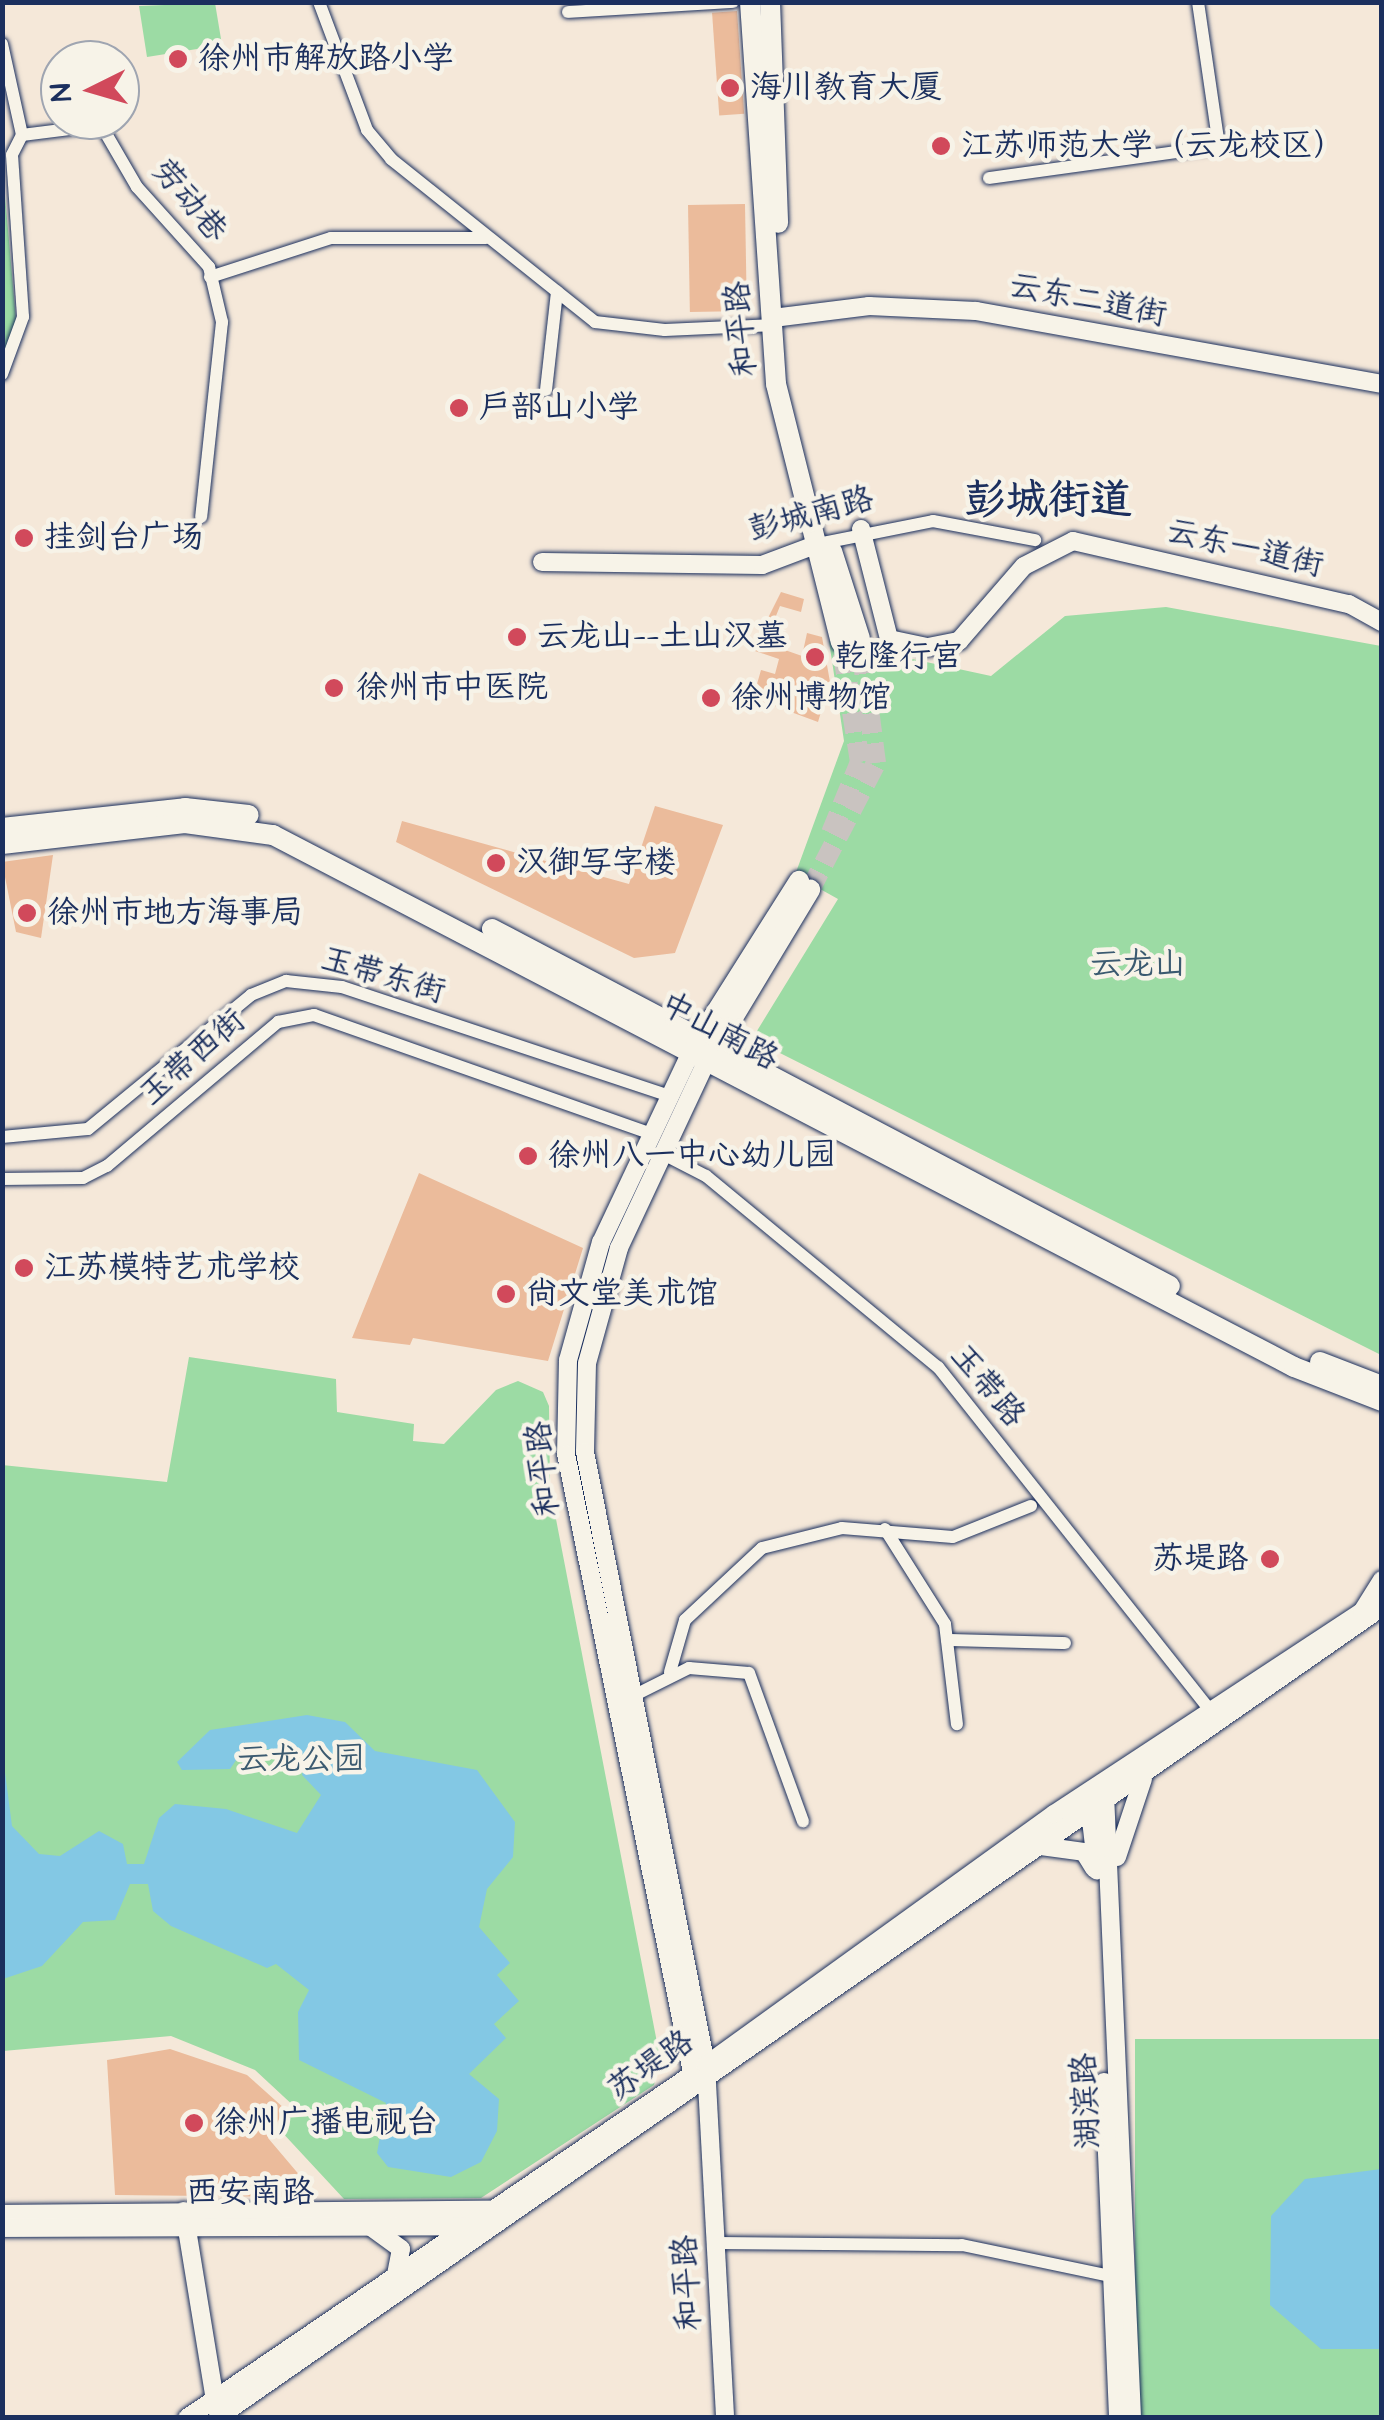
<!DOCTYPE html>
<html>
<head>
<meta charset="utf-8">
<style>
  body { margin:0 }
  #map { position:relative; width:1384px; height:2420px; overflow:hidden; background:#f5e8d9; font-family:"Architects Daughter","LXGW WenKai TC",sans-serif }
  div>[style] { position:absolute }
  .green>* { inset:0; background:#9cdba4; transform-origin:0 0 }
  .water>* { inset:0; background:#83c8e4 }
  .building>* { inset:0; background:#ebbb9b; transform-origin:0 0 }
  .primary-tunnel>* { height:20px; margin-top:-10px; transform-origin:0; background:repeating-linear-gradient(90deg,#c9c3c0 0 20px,transparent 0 30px) }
  .roads { filter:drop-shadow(0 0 2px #1b2f5e) drop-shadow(0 0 2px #1b2f5e) }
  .street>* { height:12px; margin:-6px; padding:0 6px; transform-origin:6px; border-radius:6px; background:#f7f3e8 }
  .secondary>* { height:18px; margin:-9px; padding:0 9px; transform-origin:9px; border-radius:9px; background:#f7f3e8 }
  .primary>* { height:20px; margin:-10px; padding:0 10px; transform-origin:10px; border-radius:10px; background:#f7f3e8 }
  .dots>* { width:28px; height:28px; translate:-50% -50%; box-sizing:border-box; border:5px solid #f7f3e8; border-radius:50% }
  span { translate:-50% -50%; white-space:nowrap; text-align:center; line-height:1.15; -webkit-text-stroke:9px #f7f3e8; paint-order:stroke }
  .poi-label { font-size:32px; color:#1b2f5e }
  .left { translate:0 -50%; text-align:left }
  .right { translate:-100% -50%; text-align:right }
  .street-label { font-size:32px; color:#1b2f5e }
  .park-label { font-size:32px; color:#3b5a70 }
  .district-label { font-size:42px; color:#1b2f5e; font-weight:700 }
  .frame { position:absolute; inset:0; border:5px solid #1b2f5e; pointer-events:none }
  .north { position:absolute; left:40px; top:40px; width:100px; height:100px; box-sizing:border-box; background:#f7f3e8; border:2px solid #9fa5b1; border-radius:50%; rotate:265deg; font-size:28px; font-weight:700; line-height:40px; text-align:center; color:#1b2f5e }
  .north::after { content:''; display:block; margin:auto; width:35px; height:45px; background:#d1495b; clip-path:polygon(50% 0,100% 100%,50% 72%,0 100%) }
</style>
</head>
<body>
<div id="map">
  <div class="green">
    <i style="clip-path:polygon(215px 3px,222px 45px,147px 57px,139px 6px)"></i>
    <i style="clip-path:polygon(2px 162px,16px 320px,2px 363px)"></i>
    <i style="clip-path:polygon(1166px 607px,1381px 646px,1381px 1355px,752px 1039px,838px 899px,795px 875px,844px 741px,829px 641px,991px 676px,1065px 616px)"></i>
    <i style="clip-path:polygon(189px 1357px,336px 1379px,337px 1412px,414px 1424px,413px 1441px,444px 1444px,496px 1390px,518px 1381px,543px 1392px,549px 1406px,550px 1488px,660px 2058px,654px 2085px,481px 2198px,344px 2199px,279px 2129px,297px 2109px,255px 2070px,171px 2036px,3px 2051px,2px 1465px,167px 1482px)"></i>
    <i style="left:1381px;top:2039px;width:378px;height:246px;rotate:90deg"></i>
  </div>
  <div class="water">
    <i style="clip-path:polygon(307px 1715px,345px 1722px,375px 1751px,477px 1770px,515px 1822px,513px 1857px,487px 1889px,479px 1927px,510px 1963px,497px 1975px,519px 2001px,494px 2024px,506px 2038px,469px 2074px,499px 2099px,497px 2131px,481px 2162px,451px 2177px,388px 2167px,377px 2153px,386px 2103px,299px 2060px,298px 2012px,309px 1990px,276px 1964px,267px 1968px,171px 1926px,153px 1911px,148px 1884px,130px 1884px,115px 1920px,83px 1922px,42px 1966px,3px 1979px,3px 1757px,12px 1826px,39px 1854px,60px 1856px,99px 1831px,123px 1844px,127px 1864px,144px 1864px,159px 1818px,175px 1804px,226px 1809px,297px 1833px,321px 1795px,302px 1775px,306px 1755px,246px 1746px,230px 1769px,182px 1770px,177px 1762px,210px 1730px)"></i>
    <i style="clip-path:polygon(1381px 2169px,1381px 2349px,1321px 2349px,1270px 2305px,1271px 2216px,1305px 2179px)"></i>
  </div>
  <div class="building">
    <i style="left:737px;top:11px;width:103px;height:25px;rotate:86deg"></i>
    <i style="left:745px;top:204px;width:107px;height:57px;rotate:89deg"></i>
    <i style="clip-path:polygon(781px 592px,804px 599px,801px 612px,780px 606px,765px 643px,802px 656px,807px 633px,822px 637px,830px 682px,818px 722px,753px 698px,761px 670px,775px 674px,779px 659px,752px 650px)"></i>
    <i style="clip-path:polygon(655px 806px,723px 825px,675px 953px,634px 958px,396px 842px,402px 821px,629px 884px)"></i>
    <i style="clip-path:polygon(53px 855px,41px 938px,16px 932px,2px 862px)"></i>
    <i style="clip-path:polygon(419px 1173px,583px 1248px,548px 1361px,413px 1338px,410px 1345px,352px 1338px)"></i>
    <i style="clip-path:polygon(170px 2049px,247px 2075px,285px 2109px,268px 2138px,318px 2197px,115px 2195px,107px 2060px)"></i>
  </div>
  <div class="primary-tunnel">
    <i style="left:831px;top:833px;width:77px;rotate:-67.8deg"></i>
    <i style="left:860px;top:762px;width:121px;rotate:-99deg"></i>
    <i style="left:810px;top:890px;width:143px;rotate:-62.5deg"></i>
    <i style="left:876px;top:763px;width:125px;rotate:-97.4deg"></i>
  </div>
  <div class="roads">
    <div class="street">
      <i style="left:319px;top:2px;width:137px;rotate:69.4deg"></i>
      <i style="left:367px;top:130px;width:38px;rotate:50deg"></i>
      <i style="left:391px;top:159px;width:261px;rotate:38.6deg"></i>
      <i style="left:595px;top:322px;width:70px;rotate:6.5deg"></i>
      <i style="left:665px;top:330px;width:110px;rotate:-2.6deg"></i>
      <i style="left:568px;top:12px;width:165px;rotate:-3.5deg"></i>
      <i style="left:2px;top:44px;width:93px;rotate:77.6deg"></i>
      <i style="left:22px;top:135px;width:22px;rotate:117deg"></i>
      <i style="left:12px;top:155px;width:162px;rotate:86.1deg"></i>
      <i style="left:23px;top:317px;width:61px;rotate:110.2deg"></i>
      <i style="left:22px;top:135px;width:80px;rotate:-7.2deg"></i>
      <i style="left:101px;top:125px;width:72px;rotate:59.9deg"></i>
      <i style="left:137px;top:187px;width:108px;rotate:48deg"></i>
      <i style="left:209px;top:267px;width:57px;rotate:76.7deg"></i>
      <i style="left:222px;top:322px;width:196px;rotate:96.1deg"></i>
      <i style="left:989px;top:178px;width:232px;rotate:-7.9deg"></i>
      <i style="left:1219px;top:146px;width:146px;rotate:-98.3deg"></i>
      <i style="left:210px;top:277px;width:127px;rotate:-17.9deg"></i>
      <i style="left:331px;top:238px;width:155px"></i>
      <i style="left:546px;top:390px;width:99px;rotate:-83.6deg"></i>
      <i style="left:818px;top:544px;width:117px;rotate:-11.3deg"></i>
      <i style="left:933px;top:521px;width:104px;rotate:10.6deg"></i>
      <i style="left:2px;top:1137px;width:86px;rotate:-5.3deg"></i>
      <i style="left:88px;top:1129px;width:211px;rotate:-39.4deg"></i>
      <i style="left:251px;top:995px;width:38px;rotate:-22deg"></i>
      <i style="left:286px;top:981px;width:56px;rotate:6.1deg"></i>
      <i style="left:342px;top:987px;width:345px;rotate:18.4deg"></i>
      <i style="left:663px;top:1154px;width:48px;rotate:27.1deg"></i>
      <i style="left:706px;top:1176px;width:301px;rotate:39.5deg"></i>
      <i style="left:938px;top:1367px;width:440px;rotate:51.6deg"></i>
      <i style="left:2px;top:1179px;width:81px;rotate:-0.7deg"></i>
      <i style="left:83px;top:1178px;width:27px;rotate:-27deg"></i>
      <i style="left:107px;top:1166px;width:224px;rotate:-40.1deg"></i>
      <i style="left:278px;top:1022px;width:37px;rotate:-11deg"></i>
      <i style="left:314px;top:1015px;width:357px;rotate:19.4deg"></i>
      <i style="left:885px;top:1529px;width:112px;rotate:57.7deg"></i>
      <i style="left:945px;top:1624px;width:101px;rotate:83.2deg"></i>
      <i style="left:947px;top:1640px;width:118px;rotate:1.5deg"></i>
      <i style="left:670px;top:1672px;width:54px;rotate:-73.9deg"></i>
      <i style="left:685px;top:1620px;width:105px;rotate:-43.1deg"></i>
      <i style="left:762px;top:1548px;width:82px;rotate:-14deg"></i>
      <i style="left:842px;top:1528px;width:111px;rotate:4.6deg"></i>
      <i style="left:953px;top:1537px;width:84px;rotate:-21.7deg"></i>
      <i style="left:631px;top:1697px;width:65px;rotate:-26.6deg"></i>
      <i style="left:689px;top:1668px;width:60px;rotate:4.8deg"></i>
      <i style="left:749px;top:1673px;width:158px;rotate:70deg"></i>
      <i style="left:717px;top:2243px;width:245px;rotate:0.5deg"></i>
      <i style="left:962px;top:2245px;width:152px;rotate:11.8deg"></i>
    </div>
    <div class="secondary">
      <i style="left:781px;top:317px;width:89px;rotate:-7.1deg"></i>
      <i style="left:869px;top:306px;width:107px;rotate:2.7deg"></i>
      <i style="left:976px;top:311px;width:413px;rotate:10.2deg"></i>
      <i style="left:861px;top:529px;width:114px;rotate:75.7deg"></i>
      <i style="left:889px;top:639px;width:40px;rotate:12deg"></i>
      <i style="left:928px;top:647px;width:32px;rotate:-11deg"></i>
      <i style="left:959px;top:641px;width:99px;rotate:-49.1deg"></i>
      <i style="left:1024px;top:566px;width:55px;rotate:-27deg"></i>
      <i style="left:1073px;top:541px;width:283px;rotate:12.9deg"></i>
      <i style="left:1349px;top:604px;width:38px;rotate:29deg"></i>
      <i style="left:542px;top:562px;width:220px;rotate:0.8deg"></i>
      <i style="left:762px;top:565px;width:60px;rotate:-20.6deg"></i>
      <i style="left:691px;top:1052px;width:210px;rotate:115.3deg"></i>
      <i style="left:601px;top:1242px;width:123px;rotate:105.6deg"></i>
      <i style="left:568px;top:1360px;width:94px;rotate:91.2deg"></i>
      <i style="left:566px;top:1454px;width:641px;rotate:78.48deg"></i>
      <i style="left:707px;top:1060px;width:208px;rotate:115.1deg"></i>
      <i style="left:619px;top:1248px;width:119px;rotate:105.5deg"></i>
      <i style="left:587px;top:1363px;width:89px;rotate:91.3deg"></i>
      <i style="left:585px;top:1452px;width:625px;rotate:78.83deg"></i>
      <i style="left:706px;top:2065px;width:354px;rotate:86.9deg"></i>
      <i style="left:1105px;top:1794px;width:625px;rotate:87.52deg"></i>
      <i style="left:1089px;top:1803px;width:68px;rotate:83.3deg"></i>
      <i style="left:1041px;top:1846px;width:43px;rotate:7.9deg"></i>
      <i style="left:1084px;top:1852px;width:19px;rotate:58deg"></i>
      <i style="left:1117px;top:1857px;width:82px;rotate:-71.6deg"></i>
      <i style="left:1104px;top:2082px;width:336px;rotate:87.6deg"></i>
      <i style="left:184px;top:2211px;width:199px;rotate:80.7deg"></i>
      <i style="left:2px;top:2214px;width:493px;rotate:-0.5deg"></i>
      <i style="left:371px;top:2227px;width:37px;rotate:36deg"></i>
      <i style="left:401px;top:2249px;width:25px;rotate:101deg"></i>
      <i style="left:2px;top:2228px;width:465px;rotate:-0.2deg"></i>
      <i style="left:187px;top:2418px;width:628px;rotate:-34.22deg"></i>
      <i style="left:706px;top:2065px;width:429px;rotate:-35.8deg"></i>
      <i style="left:1054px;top:1814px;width:368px;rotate:-33.3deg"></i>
      <i style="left:1362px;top:1612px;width:38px;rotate:-58deg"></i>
      <i style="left:217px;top:2418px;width:1419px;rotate:-34.84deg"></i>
    </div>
    <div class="primary">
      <i style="left:750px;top:2px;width:383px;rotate:86.1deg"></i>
      <i style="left:776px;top:384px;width:266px;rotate:75.9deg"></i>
      <i style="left:770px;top:2px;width:221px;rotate:87.9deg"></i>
      <i style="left:832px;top:551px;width:92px;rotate:72.3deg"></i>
      <i style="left:2px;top:828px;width:184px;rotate:-6.2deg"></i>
      <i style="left:185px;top:808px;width:64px;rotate:6.2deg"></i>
      <i style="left:2px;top:844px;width:184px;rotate:-6.5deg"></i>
      <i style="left:185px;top:823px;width:89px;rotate:7.8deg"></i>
      <i style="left:273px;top:835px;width:1151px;rotate:27.52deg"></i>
      <i style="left:1294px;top:1367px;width:94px;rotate:21.1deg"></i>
      <i style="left:492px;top:929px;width:766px;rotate:27.77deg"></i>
      <i style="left:696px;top:1044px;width:193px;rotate:-57.7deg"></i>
      <i style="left:711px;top:1054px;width:192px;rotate:-58.9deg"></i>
      <i style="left:1320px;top:1362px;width:66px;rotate:21.2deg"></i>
    </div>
  </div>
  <div class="dots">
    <i style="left:178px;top:59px;background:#d1495b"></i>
    <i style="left:730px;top:88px;background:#d1495b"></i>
    <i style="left:941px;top:146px;background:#d1495b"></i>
    <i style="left:459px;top:408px;background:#d1495b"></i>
    <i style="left:24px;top:538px;background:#d1495b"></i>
    <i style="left:517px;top:637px;background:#d1495b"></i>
    <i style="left:815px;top:657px;background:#d1495b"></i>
    <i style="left:334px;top:688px;background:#d1495b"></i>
    <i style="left:711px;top:698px;background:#d1495b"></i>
    <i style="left:496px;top:863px;background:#d1495b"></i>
    <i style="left:27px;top:913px;background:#d1495b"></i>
    <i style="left:528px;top:1156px;background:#d1495b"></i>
    <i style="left:24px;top:1268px;background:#d1495b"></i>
    <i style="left:506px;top:1294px;background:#d1495b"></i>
    <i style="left:1270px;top:1559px;background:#d1495b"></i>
    <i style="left:194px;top:2123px;background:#d1495b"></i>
  </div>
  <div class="poi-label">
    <span class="left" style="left:198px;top:59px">徐州市解放路小学</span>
    <span class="left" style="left:750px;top:88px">海川教育大厦</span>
    <span class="left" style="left:961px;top:146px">江苏师范大学（云龙校区）</span>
    <span class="left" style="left:479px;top:408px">户部山小学</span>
    <span class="left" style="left:44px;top:538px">挂剑台广场</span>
    <span class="left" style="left:537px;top:637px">云龙山——土山汉墓</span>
    <span class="left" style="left:835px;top:657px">乾隆行宫</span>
    <span class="left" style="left:356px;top:688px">徐州市中医院</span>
    <span class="left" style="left:731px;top:698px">徐州博物馆</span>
    <span class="left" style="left:516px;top:863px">汉御写字楼</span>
    <span class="left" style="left:47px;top:913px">徐州市地方海事局</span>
    <span class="left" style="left:548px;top:1156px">徐州八一中心幼儿园</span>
    <span class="left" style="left:44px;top:1268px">江苏模特艺术学校</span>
    <span class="left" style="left:526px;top:1294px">尚文堂美术馆</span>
    <span class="right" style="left:1248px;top:1559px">苏堤路</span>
    <span class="left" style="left:214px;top:2123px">徐州广播电视台</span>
  </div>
  <div class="street-label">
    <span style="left:189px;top:201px;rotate:50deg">劳动巷</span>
    <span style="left:1088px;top:301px;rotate:11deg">云东二道街</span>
    <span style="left:742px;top:329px;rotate:-95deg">和平路</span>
    <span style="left:811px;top:515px;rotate:-15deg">彭城南路</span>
    <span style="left:1245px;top:549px;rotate:13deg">云东一道街</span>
    <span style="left:383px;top:976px;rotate:16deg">玉带东街</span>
    <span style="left:719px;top:1032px;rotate:28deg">中山南路</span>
    <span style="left:193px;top:1058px;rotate:-41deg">玉带西街</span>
    <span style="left:987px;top:1386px;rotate:50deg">玉带路</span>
    <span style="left:544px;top:1469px;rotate:-96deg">和平路</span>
    <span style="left:651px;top:2066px;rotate:-35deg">苏堤路</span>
    <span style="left:1087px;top:2101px;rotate:-93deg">湖滨路</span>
    <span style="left:250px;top:2193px">西安南路</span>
    <span style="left:688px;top:2283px;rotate:-93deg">和平路</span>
  </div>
  <div class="park-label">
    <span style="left:1138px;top:965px">云龙山</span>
    <span style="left:301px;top:1760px">云龙公园</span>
  </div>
  <div class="district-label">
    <span style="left:1048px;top:501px">彭城街道</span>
  </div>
  <div class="frame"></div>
  <div class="north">N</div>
</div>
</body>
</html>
